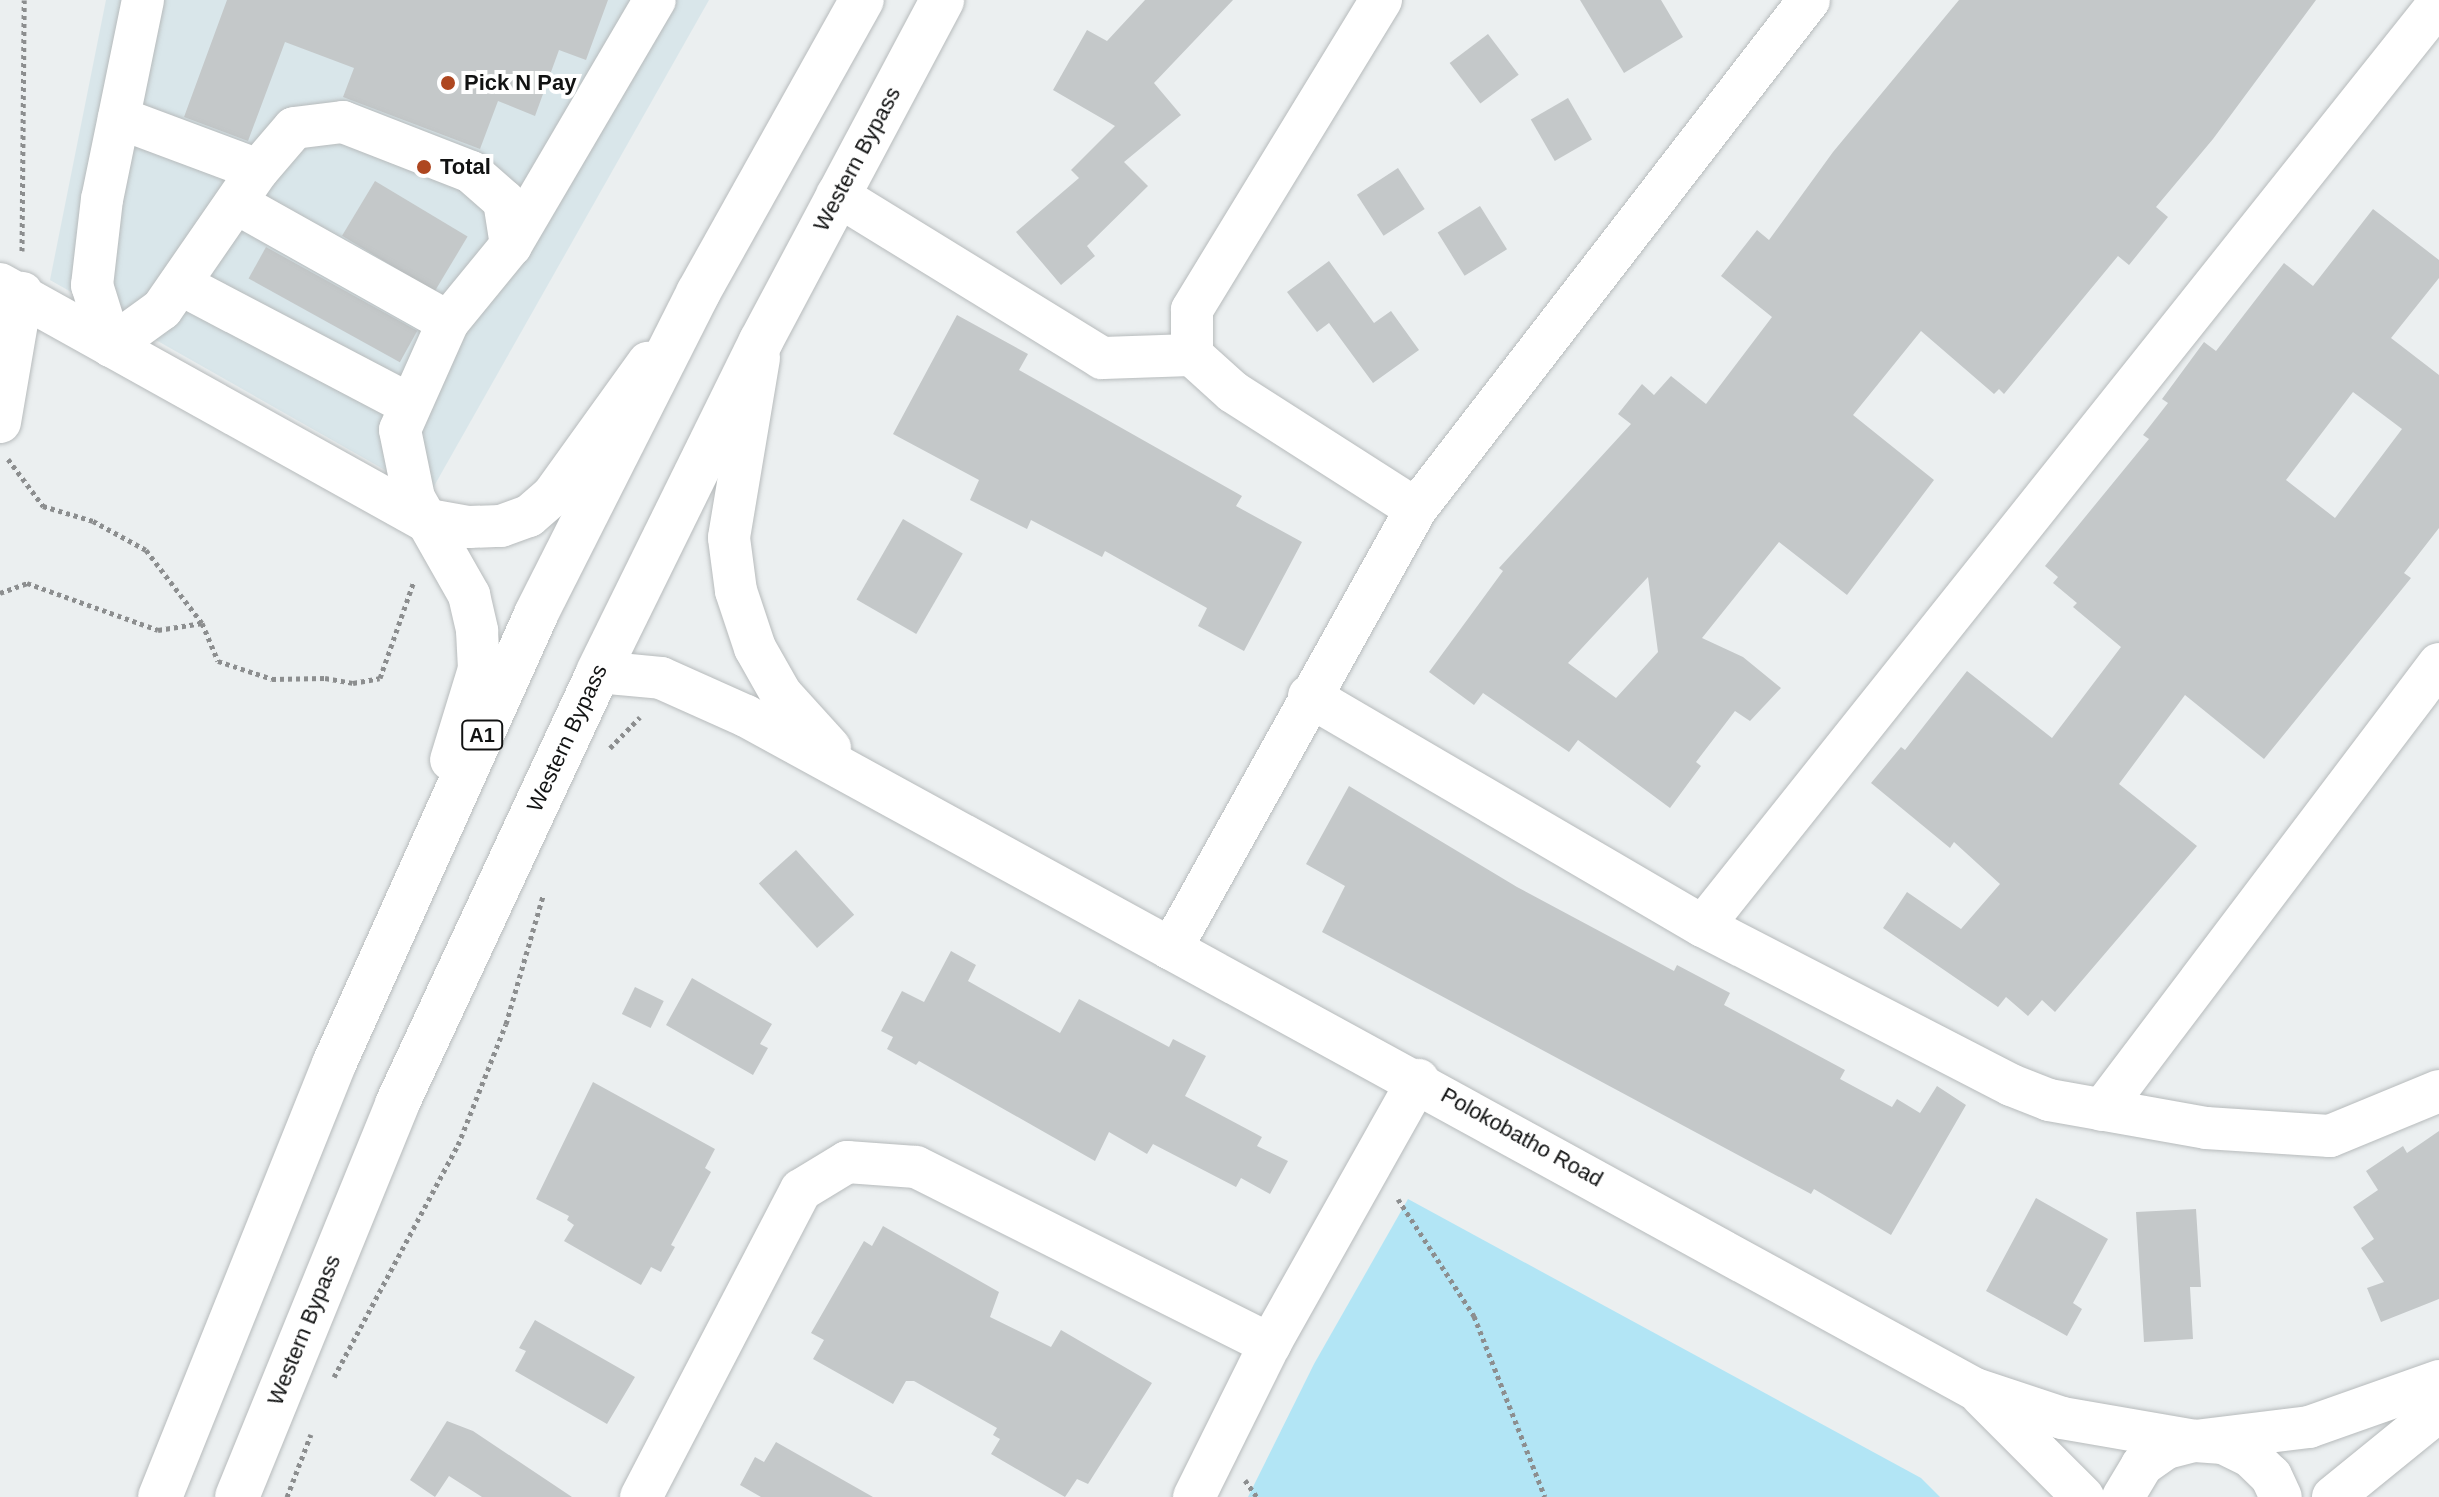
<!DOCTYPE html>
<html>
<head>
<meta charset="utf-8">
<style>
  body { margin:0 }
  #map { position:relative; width:2439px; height:1497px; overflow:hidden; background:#ebeff0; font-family:Arial,sans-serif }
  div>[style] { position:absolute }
  .built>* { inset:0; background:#d9e6ea }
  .green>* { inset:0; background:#b2e5f5 }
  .building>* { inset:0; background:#c4c8c9; transform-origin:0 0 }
  .path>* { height:5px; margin-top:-2.5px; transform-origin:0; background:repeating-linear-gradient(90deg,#8c8e8f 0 4px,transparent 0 8px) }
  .roads { filter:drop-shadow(0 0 2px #b7bbbc) drop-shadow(0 0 2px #b7bbbc) }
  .minor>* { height:42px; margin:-21px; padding:0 21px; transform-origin:21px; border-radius:21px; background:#fff }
  .highway>* { height:44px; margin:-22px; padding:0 22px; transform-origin:22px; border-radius:22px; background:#fff }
  .dots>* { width:22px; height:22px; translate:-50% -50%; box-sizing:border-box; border:4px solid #fff; border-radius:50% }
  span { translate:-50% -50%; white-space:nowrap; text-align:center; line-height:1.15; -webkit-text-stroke:8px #fff; paint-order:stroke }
  .shield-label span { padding:2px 6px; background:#fff; border:2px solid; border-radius:6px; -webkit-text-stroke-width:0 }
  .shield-label { font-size:20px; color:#121313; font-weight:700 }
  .poi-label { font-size:22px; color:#121313; font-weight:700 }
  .left { translate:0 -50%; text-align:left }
  .street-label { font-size:22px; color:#121313 }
</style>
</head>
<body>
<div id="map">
  <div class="built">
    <i style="clip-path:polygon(106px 0,709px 0,429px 495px,50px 280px)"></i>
  </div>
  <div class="green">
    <i style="clip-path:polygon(1408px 1199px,1921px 1478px,1940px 1497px,1248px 1497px,1314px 1364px)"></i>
  </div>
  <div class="building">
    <i style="clip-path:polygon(227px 0,608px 0,586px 60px,559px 50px,535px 116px,498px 101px,480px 149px,343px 97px,354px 68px,285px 42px,248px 141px,184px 117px)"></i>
    <i style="clip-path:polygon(1145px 0,1233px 0,1154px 83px,1181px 115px,1124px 162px,1148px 186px,1087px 246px,1095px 256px,1061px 285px,1016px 232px,1079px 178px,1071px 170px,1115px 126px,1053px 90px,1087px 30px,1107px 41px)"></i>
    <i style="clip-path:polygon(1580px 0,1661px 0,1683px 37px,1624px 73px)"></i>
    <i style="clip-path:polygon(evenodd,1959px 0,2316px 0,2213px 139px,2156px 207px,2168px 217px,2129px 265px,2118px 256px,2004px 394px,1999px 389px,1994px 394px,1921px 331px,1853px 415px,1934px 480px,1847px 595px,1779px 542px,1702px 638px,1743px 657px,1781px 688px,1750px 721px,1735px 711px,1696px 762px,1701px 766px,1670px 808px,1578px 740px,1569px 752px,1483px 693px,1474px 705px,1429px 672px,1503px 571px,1499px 568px,1631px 424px,1618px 414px,1642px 384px,1654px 395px,1671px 376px,1706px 404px,1772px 317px,1721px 276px,1757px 230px,1769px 240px,1833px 152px,1959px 0,1648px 577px,1658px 652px,1616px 698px,1568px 663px,1648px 577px)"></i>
    <i style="left:1488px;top:34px;width:51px;height:48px;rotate:53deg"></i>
    <i style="left:1568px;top:98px;width:48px;height:43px;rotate:60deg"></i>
    <i style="left:1398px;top:168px;width:49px;height:49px;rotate:57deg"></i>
    <i style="left:375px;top:181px;width:108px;height:64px;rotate:31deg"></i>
    <i style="left:1480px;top:206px;width:51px;height:50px;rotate:58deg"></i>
    <i style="clip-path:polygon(evenodd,2373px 209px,2439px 260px,2439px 278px,2391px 338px,2439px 375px,2439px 528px,2404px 573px,2411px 578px,2264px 759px,2185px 695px,2119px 784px,2197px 846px,2055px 1012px,2042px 1000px,2028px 1016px,2006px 997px,1998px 1007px,1883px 928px,1907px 892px,1961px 929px,2000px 884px,1954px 842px,1950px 848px,1871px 783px,1901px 747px,1905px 750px,1967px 671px,2052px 738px,2121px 647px,2073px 607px,2077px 603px,2053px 583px,2058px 577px,2045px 566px,2149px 439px,2143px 435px,2168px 403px,2162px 399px,2204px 342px,2216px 351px,2284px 263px,2313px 286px,2373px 209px,2353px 392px,2402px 429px,2335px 518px,2286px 480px,2353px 392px)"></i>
    <i style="left:266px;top:247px;width:173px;height:36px;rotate:29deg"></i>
    <i style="clip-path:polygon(1329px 261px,1374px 323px,1391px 311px,1419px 350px,1373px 383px,1329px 323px,1317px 332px,1287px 292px)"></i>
    <i style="clip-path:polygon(957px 315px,1028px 354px,1019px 370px,1242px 496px,1236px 506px,1302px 542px,1244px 651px,1198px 626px,1207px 608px,1105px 551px,1102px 557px,1031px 520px,1027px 529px,970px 500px,979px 480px,893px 434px)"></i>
    <i style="left:903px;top:519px;width:69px;height:93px;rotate:30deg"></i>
    <i style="clip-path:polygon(1349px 786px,1517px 887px,1674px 971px,1677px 965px,1730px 993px,1724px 1005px,1845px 1070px,1840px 1079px,1892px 1107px,1897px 1099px,1920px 1113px,1937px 1086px,1966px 1105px,1891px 1235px,1814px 1189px,1811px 1194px,1322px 932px,1345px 886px,1306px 864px)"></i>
    <i style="left:796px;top:850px;width:87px;height:50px;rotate:48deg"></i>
    <i style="clip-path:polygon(951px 951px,976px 965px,968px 981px,1060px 1033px,1079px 999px,1169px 1047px,1173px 1039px,1206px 1056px,1185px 1096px,1262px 1137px,1257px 1146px,1288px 1161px,1270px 1194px,1241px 1178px,1236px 1187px,1153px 1144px,1147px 1154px,1109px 1132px,1095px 1161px,919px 1061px,916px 1065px,887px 1049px,893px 1037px,881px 1031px,902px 991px,924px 1002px)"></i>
    <i style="clip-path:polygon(692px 978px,772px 1024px,760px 1044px,768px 1048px,753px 1075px,666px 1025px)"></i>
    <i style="left:635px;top:987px;width:32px;height:30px;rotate:26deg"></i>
    <i style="clip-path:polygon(593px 1082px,715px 1149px,705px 1168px,711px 1172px,671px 1245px,675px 1247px,661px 1272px,651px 1267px,641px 1285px,564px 1241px,574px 1225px,567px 1220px,569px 1216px,536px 1199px)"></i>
    <i style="clip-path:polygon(2439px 1131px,2439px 1299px,2381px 1322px,2367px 1288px,2384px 1282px,2361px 1248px,2374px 1239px,2353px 1207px,2378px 1190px,2366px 1171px,2403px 1146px,2407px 1153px)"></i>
    <i style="clip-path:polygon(2036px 1198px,2108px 1239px,2073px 1303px,2082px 1309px,2067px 1336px,1986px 1291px)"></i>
    <i style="clip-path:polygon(2196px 1209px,2201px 1287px,2190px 1287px,2193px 1339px,2144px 1342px,2136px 1212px)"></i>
    <i style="clip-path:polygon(883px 1226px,999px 1292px,990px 1317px,1051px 1347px,1061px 1330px,1152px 1383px,1088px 1484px,1077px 1479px,1065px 1497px,991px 1454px,1000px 1439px,993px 1435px,997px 1428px,914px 1381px,906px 1381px,893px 1404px,813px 1359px,824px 1340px,811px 1333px,864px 1241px,872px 1246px)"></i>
    <i style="clip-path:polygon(535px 1320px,635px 1377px,607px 1424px,515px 1371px,526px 1351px,519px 1348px)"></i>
    <i style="clip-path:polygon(447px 1421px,473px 1431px,572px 1497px,482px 1497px,449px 1476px,435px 1497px,410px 1480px)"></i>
    <i style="clip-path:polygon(776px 1442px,873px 1497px,761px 1497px,740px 1485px,755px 1457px,764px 1462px)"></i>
  </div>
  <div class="path">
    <i style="left:22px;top:251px;width:251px;rotate:-89.5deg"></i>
    <i style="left:8px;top:459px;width:59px;rotate:53.3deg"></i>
    <i style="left:43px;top:506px;width:52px;rotate:16.7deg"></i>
    <i style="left:93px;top:521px;width:60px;rotate:28.7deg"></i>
    <i style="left:146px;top:550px;width:92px;rotate:52.5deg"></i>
    <i style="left:202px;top:623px;width:41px;rotate:67.2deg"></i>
    <i style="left:218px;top:661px;width:57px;rotate:18.4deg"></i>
    <i style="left:272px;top:679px;width:53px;rotate:-1.1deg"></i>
    <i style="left:325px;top:678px;width:28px;rotate:10deg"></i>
    <i style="left:353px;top:683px;width:27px;rotate:-10deg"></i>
    <i style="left:380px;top:678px;width:103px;rotate:-70.7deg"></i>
    <i style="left:0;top:593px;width:29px;rotate:-20deg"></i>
    <i style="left:27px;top:583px;width:139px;rotate:19.7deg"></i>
    <i style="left:158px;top:630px;width:45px;rotate:-9deg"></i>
    <i style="left:610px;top:748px;width:43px;rotate:-45.9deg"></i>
    <i style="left:1398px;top:1199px;width:140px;rotate:57deg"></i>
    <i style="left:1474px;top:1316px;width:194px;rotate:68.6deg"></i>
    <i style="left:334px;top:1377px;width:263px;rotate:-61.9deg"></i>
    <i style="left:458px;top:1145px;width:130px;rotate:-68.4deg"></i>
    <i style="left:506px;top:1024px;width:133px;rotate:-73.9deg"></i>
    <i style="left:1245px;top:1480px;width:21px;rotate:55deg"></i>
    <i style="left:287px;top:1497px;width:67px;rotate:-69.1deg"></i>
  </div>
  <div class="roads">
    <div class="minor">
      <i style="left:143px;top:0;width:203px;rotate:101.6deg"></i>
      <i style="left:102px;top:199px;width:87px;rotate:96.6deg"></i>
      <i style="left:92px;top:285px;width:64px;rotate:72.7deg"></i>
      <i style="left:111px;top:346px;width:63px;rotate:-36deg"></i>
      <i style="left:162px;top:309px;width:169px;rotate:-55.4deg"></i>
      <i style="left:258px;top:170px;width:55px;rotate:-49.4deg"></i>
      <i style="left:294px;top:128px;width:49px;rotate:-7deg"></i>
      <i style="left:343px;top:122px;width:137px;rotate:21.3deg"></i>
      <i style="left:471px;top:172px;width:44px;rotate:41.3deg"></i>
      <i style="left:504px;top:201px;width:45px;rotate:81deg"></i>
      <i style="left:511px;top:245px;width:99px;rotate:129.3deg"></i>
      <i style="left:448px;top:322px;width:118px;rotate:114deg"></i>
      <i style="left:400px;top:430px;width:69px;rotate:78.4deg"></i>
      <i style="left:414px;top:498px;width:112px;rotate:60.4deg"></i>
      <i style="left:469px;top:595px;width:37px;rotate:77deg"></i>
      <i style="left:477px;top:631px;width:38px;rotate:87deg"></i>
      <i style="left:479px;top:669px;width:95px;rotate:107.1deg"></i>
      <i style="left:1381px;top:0;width:363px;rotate:121.4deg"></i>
      <i style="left:1192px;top:310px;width:45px;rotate:90deg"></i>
      <i style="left:1192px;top:355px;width:55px;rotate:42.1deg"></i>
      <i style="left:1233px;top:392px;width:217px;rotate:32.6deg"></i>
      <i style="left:119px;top:118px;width:148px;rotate:20.5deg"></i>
      <i style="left:837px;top:195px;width:311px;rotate:31.6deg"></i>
      <i style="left:1102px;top:358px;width:90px;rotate:-1.9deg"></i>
      <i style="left:236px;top:203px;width:243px;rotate:29.3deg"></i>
      <i style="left:511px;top:245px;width:284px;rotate:-59.6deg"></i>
      <i style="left:0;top:284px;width:484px;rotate:29.1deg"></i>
      <i style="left:423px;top:519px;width:47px;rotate:9.9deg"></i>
      <i style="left:469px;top:527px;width:32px;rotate:-2deg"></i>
      <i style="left:501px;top:526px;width:30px;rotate:-20deg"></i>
      <i style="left:529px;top:516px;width:32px;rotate:-41deg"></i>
      <i style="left:553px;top:495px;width:163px;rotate:-54.3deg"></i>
      <i style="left:180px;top:284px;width:260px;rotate:27.7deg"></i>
      <i style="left:759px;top:358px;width:182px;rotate:99.5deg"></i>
      <i style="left:729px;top:538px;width:53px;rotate:82.5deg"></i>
      <i style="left:736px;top:591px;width:60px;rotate:71.6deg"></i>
      <i style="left:755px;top:648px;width:53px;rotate:60.5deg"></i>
      <i style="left:781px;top:694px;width:73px;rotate:47.8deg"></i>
      <i style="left:0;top:422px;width:131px;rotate:-80.3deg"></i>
      <i style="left:598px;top:672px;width:63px;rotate:5.4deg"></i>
      <i style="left:661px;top:678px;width:93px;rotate:24.1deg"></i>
      <i style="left:746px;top:716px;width:1401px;rotate:28.71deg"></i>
      <i style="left:1975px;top:1389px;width:92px;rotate:18.4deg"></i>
      <i style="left:2062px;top:1418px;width:135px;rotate:9.8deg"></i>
      <i style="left:2195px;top:1441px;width:115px;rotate:-7deg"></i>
      <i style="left:2309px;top:1427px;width:138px;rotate:-19.5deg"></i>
      <i style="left:1309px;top:696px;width:456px;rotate:30.3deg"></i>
      <i style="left:1703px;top:926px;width:347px;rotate:27.3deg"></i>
      <i style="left:2011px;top:1085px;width:41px;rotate:21.5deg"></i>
      <i style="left:2049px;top:1100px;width:159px;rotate:10.1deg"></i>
      <i style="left:2206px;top:1128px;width:124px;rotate:3.7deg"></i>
      <i style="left:2330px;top:1136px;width:118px;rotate:-22.4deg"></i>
      <i style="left:1703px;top:926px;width:1181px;rotate:-51.43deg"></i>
      <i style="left:1171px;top:949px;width:504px;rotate:-60.89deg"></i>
      <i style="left:1416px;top:509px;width:643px;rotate:-52.33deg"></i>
      <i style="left:2102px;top:1110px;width:559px;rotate:-52.93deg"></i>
      <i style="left:1982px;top:1396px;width:143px;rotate:45deg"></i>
      <i style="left:641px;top:1497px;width:346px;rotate:-62.5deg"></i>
      <i style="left:801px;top:1190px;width:54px;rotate:-31.3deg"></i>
      <i style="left:847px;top:1162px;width:69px;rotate:4.1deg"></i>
      <i style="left:916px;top:1167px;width:396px;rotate:26.6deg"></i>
      <i style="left:1194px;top:1497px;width:171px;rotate:-63.6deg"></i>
      <i style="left:1270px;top:1344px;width:303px;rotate:-60.7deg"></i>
      <i style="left:2123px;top:1497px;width:37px;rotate:-59deg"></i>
      <i style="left:2142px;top:1465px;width:29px;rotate:-35deg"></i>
      <i style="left:2166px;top:1448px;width:30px;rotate:-14deg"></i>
      <i style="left:2195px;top:1441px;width:28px;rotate:4deg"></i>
      <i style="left:2223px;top:1443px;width:30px;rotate:26deg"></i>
      <i style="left:2250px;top:1456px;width:29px;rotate:44deg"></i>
      <i style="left:2271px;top:1476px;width:23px;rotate:65deg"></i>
      <i style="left:2333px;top:1497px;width:136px;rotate:-39.1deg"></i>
    </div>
    <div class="highway">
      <i style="left:160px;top:1497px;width:467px;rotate:-68.1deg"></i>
      <i style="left:334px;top:1064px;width:493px;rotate:-65.8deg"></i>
      <i style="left:536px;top:614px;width:360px;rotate:-63.2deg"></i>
      <i style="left:698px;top:293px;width:336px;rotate:-60.8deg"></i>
      <i style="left:237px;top:1497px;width:424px;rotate:-67.8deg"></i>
      <i style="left:397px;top:1104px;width:476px;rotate:-65deg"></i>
      <i style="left:598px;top:672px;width:369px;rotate:-63.8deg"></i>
      <i style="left:761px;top:341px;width:386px;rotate:-62deg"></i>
    </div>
  </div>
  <div class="dots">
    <i style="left:448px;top:83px;background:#ae4720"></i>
    <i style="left:424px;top:167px;background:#ae4720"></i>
  </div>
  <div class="shield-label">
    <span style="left:482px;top:735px">A1</span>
  </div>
  <div class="poi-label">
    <span class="left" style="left:464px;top:83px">Pick N Pay</span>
    <span class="left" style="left:440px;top:167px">Total</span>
  </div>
  <div class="street-label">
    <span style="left:857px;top:159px;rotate:-62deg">Western Bypass</span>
    <span style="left:567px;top:738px;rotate:-65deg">Western Bypass</span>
    <span style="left:1522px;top:1137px;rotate:29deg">Polokobatho Road</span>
    <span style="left:304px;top:1330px;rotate:-68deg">Western Bypass</span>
  </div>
</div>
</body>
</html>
